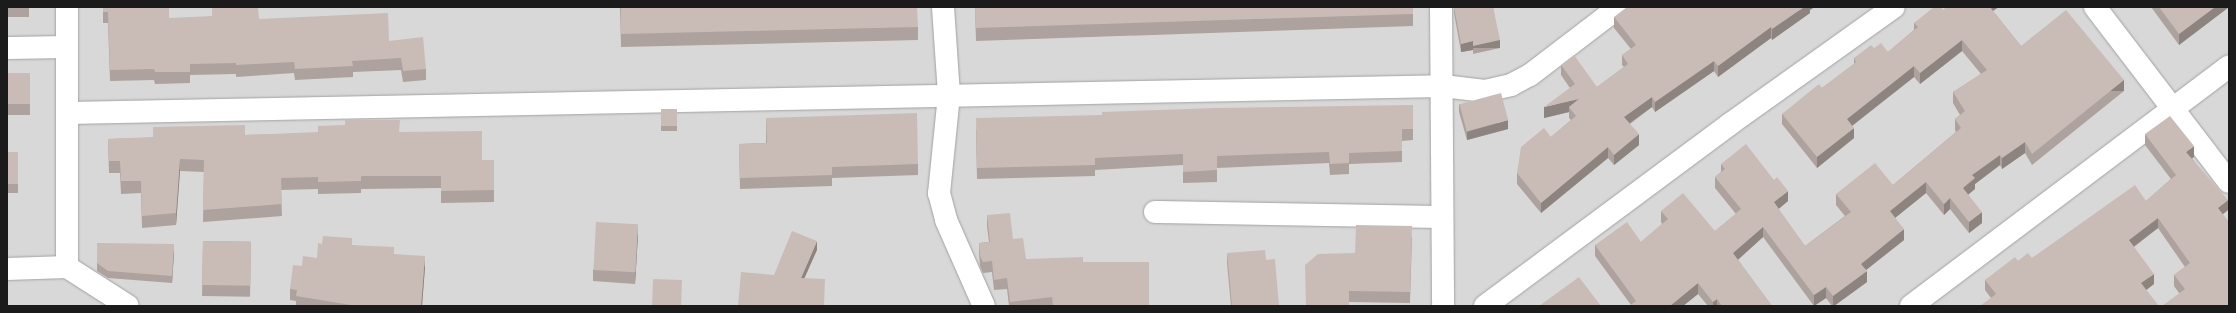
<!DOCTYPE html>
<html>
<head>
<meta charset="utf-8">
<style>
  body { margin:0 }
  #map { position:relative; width:2236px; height:313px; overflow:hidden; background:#eee7e0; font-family:"Noto Sans",sans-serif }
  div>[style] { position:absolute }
  .residential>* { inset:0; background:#d9d8d8; transform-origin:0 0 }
  .roads { filter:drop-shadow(0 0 1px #a2a2a2) drop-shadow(0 0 1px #a2a2a2) }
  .street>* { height:22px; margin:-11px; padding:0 11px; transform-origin:11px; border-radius:11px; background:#fff }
  .wall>* { inset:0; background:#ada29d; transform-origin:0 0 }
  .shaded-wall>* { inset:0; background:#8d847f; transform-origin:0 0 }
  .building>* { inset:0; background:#c9bcb6; transform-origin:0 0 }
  span { translate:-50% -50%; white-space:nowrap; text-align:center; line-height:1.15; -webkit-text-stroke:3px #fff; paint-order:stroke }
  .frame { position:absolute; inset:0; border:8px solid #1b1b1b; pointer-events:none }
</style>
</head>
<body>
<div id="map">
  <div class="residential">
    <i style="left:7px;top:7px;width:2222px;height:299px"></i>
  </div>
  <div class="roads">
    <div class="street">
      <i style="left:943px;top:7px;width:88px;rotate:86.1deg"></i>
      <i style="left:949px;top:95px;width:99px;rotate:95.8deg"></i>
      <i style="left:939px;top:193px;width:28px;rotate:75deg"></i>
      <i style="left:946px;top:220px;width:94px;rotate:66.2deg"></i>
      <i style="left:1441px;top:7px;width:299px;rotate:89.6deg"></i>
      <i style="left:2095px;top:7px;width:220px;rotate:52.6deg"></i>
      <i style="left:7px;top:48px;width:60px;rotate:-1deg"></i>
      <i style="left:68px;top:113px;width:1375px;rotate:-1.12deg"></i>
      <i style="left:1443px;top:86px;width:42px;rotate:6.8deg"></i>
      <i style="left:1485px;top:91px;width:27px;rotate:-13deg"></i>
      <i style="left:1511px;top:85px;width:21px;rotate:-28deg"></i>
      <i style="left:1530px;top:75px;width:112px;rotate:-37.4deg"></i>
      <i style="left:1155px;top:212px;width:287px;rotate:1deg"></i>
      <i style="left:67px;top:267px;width:260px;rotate:-90deg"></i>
      <i style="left:67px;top:267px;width:72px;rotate:32.6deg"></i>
      <i style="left:7px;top:269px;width:60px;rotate:-1.9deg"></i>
      <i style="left:1485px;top:306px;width:305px;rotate:-36.6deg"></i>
      <i style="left:1730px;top:124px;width:201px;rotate:-35.5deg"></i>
      <i style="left:1911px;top:306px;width:398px;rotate:-37deg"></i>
    </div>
  </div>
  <div class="wall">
    <i style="left:7px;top:7px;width:22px;height:10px"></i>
    <i style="clip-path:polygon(103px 7px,169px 7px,169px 18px,259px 19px,389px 41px,426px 69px,426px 80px,403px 82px,401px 70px,353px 72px,353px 77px,295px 80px,294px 73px,236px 77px,236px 74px,190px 75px,190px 83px,155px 84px,154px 80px,110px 81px,108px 23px,103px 23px)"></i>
    <i style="clip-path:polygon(620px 7px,918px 27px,918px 40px,621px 47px)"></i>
    <i style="clip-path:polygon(975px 7px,1413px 7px,1413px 26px,976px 41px)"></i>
    <i style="clip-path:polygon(1454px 7px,1493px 7px,1500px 48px,1473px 54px,1473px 50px,1461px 52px,1454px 13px)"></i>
    <i style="clip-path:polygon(2151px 7px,2229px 7px,2179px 45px)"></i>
    <i style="clip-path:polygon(1810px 10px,1810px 13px,1772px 40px,1771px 38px,1718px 77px,1714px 71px,1655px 112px,1652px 107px,1630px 124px,1639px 145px,1614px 165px,1608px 158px,1541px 213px,1517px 184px,1517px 173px,1551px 137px,1571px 120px,1569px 118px,1569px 112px,1544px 118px,1570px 88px,1561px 75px,1561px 65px,1597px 87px,1624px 67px,1622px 65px,1622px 55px,1631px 49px,1614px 28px,1614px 17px)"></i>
    <i style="clip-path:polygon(1943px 10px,1993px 11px,2021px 46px,2124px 91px,2032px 165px,2025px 153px,2002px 169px,2000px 165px,1975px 184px,1975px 189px,1968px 194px,1982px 223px,1969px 233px,1950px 209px,1944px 215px,1926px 193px,1895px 218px,1904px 240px,1866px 270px,1867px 282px,1834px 306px,1832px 306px,1826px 298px,1814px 306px,1763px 237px,1738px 260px,1772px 306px,1708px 306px,1698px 294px,1683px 306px,1629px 306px,1631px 305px,1595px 256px,1595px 245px,1641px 242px,1662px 224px,1661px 222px,1661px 211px,1715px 231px,1736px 214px,1715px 188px,1715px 177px,1721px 172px,1721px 164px,1788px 201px,1778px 209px,1805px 246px,1845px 216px,1836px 205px,1836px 194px,1893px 185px,1956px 132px,1955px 130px,1955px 119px,1960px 115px,1953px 103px,1953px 92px,1981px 74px,1962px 51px,1920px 84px,1914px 77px,1852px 125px,1854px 138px,1817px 168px,1782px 124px,1782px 114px,1822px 88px,1854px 64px,1854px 58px,1874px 48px,1888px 52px,1914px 30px,1914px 23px)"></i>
    <i style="left:7px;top:73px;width:23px;height:42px"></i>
    <i style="clip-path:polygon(1459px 104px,1508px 129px,1467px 140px,1459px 112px)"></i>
    <i style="left:661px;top:109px;width:16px;height:22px"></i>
    <i style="clip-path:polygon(766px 118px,918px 164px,918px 175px,832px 178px,832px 186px,740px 189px,739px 144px,766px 143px)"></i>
    <i style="clip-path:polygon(976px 129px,1413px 129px,1413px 140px,1402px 141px,1402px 162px,1349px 164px,1349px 174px,1330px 175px,1329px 163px,1217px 168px,1217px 182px,1183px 183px,1183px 165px,1095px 170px,1095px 176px,977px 179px)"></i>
    <i style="clip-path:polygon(400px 132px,482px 160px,494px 160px,494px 202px,441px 203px,441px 188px,361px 189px,361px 193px,318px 194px,318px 189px,281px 190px,282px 216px,203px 222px,204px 172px,180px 171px,176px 225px,142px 228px,141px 193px,121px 194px,120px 173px,109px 173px,108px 139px,245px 135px)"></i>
    <i style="clip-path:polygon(2145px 134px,2194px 157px,2192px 158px,2228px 210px,2223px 214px,2229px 306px,2179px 293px,2174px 286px,2174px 275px,2185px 267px,2158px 228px,2134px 247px,2154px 284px,2146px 290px,1991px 298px,1985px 290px,1985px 280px,2018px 261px,2032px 258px,2146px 201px,2171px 179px,2145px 145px)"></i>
    <i style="left:7px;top:152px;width:11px;height:41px"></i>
    <i style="clip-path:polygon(987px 215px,1013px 239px,1026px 259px,1083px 262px,1149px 306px,1009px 306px,1007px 289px,994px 290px,992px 272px,983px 273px,980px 266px,979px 254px,979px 243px,989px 242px,987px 226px)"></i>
    <i style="clip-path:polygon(638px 235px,635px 284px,593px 281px,593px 270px)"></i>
    <i style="clip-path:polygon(1412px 237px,1410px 303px,1349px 302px,1305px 306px,1355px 253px)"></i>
    <i style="left:203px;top:241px;width:48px;height:55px;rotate:1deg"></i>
    <i style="clip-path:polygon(97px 243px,174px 252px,172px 283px,108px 278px,97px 271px)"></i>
    <i style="clip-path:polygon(352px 245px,394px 254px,425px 267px,422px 306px,296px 306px,296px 301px,290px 300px,290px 289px,302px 266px)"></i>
    <i style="clip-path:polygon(1227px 253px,1266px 260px,1279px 306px,1231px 306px,1227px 263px)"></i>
  </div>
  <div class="shaded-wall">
    <i style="clip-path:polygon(1804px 7px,1815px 7px,1810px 10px,1810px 13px,1772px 40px,1772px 29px)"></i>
    <i style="clip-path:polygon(1987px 7px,1999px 7px,1987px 15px)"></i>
    <i style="clip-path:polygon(2215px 7px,2229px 7px,2179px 45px,2179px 34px)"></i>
    <i style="clip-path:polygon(1771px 27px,1771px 38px,1718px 77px,1718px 66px)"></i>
    <i style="left:1500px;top:40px;width:8px;height:28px;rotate:90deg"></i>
    <i style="clip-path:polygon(1962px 40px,1962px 51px,1920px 84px,1920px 73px)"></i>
    <i style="clip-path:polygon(1473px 41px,1473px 50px,1461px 52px,1461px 44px)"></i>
    <i style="clip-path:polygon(1714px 61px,1714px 71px,1655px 112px,1655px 102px)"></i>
    <i style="clip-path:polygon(1914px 66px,1914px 77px,1847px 130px,1847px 119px)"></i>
    <i style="left:2124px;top:80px;width:11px;height:118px;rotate:90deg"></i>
    <i style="clip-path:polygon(1652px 97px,1652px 107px,1624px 127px,1624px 117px)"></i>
    <i style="clip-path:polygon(1579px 99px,1569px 107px,1569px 112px,1544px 118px,1544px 107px)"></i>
    <i style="clip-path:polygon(1508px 120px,1508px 129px,1467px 140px,1467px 132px)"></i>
    <i style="clip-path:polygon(1854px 128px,1854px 138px,1817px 168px,1817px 157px)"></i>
    <i style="clip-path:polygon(1639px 134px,1639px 145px,1614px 165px,1614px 155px)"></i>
    <i style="clip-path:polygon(2025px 142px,2025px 153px,2002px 169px,2002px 158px)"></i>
    <i style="clip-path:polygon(2194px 146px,2194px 157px,2186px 162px,2186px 152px)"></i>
    <i style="clip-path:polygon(1608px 147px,1608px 158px,1541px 213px,1541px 203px)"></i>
    <i style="clip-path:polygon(2000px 155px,2000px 165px,1975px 184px,1975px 189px,1963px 199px,1963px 188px,1972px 175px)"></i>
    <i style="clip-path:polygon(180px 159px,180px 171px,176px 225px,176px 213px)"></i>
    <i style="clip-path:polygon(1926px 182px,1926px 193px,1890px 222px,1890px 211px)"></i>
    <i style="clip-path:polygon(1788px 191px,1788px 201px,1774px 213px,1774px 202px)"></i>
    <i style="clip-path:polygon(1950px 198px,1950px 209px,1944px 215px,1944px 204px)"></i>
    <i style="clip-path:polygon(2228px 200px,2228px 210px,2218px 218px,2218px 208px)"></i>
    <i style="clip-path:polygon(1982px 212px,1982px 223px,1969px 233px,1969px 222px)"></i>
    <i style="clip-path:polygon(2158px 218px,2158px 228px,2129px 250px,2129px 240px)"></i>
    <i style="clip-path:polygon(638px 224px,638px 235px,635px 284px,635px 273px)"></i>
    <i style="clip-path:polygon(1763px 227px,1763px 237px,1733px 264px,1733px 253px)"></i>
    <i style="clip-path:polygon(1904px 229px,1904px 240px,1861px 274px,1861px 264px)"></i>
    <i style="clip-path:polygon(817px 241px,817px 250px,801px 286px,801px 278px)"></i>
    <i style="clip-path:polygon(174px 244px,174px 252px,172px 283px,172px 276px)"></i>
    <i style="clip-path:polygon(425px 256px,425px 267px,422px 306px,421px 306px)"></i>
    <i style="clip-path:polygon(1867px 271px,1867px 282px,1834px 306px,1833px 306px,1833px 296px)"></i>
    <i style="clip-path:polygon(2154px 274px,2154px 284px,2141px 294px,2141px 283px)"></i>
    <i style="clip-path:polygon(1698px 283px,1698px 294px,1683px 306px,1670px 306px)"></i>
    <i style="clip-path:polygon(1826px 287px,1826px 298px,1814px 306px,1814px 295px)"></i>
    <i style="clip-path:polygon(1717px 299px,1717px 306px,1713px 306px,1713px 302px)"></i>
  </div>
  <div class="building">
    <i style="clip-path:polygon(103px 7px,169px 7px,169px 18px,212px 16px,212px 7px,258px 7px,259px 19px,388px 13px,389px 41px,423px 37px,426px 69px,403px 71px,401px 58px,352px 61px,353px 66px,295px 69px,294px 62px,236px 65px,236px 63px,190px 64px,190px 72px,155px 72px,154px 69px,110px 70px,108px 12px,103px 12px)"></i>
    <i style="clip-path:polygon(621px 7px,917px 7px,918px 27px,621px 34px)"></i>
    <i style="clip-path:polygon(975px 7px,1413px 7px,1413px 14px,976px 28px)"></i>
    <i style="clip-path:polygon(1454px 7px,1493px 7px,1500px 40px,1473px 46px,1473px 41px,1461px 44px)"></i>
    <i style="clip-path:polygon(1627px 7px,1804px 7px,1772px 29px,1771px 27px,1718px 66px,1714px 61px,1655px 102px,1652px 97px,1624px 117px,1639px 134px,1614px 155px,1608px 147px,1541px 203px,1517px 173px,1521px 147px,1544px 128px,1551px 137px,1576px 116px,1569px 107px,1579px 99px,1544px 107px,1575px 84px,1561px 65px,1574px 55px,1597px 87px,1628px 64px,1622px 55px,1636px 45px,1614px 17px)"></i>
    <i style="clip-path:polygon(1934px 7px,1941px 7px,1943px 10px,1946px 7px,1990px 7px,2021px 46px,2066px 10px,2124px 80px,2032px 154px,2025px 142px,2002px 158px,2000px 155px,1972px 175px,1975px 178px,1963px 188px,1982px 212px,1969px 222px,1950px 198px,1944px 204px,1926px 182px,1890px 211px,1904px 229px,1861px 264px,1867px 271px,1833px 296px,1826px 287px,1814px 295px,1763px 227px,1733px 253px,1772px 306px,1722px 306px,1717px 299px,1713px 302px,1698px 283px,1670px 306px,1629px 306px,1636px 301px,1595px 245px,1627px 222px,1641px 242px,1668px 219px,1661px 211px,1683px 193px,1715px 231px,1741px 209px,1715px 177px,1725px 169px,1721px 164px,1746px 144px,1774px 180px,1777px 177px,1788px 191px,1774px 202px,1805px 246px,1851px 212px,1836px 194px,1875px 163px,1893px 185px,1961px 128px,1955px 119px,1965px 111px,1953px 92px,1987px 70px,1962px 40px,1920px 73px,1914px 66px,1847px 119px,1854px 128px,1817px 157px,1782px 114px,1819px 84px,1822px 88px,1856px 62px,1854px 58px,1871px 45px,1874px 48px,1881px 43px,1888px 52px,1918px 27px,1914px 23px)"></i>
    <i style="clip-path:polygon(2159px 7px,2215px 7px,2179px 34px)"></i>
    <i style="left:7px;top:73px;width:23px;height:31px"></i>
    <i style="left:1501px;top:93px;width:28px;height:43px;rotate:75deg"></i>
    <i style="clip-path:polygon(1413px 105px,1413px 129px,1402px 129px,1402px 151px,1349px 153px,1349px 163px,1330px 164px,1329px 152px,1217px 156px,1217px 170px,1183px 172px,1183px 154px,1095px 158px,1095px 165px,977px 168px,976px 118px,1102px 115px,1102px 112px,1215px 108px)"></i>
    <i style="left:661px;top:109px;width:16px;height:17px"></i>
    <i style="clip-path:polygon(917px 113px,918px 164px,832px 167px,832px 175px,740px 178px,739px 144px,767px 143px,766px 118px)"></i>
    <i style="clip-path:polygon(2170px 116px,2194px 146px,2186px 152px,2228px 200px,2218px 208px,2229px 222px,2229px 306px,2162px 306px,2185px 289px,2174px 275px,2190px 263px,2158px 218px,2129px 240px,2154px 274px,2141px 283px,2159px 306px,1980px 306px,1996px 294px,1985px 280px,2015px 257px,2018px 261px,2028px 253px,2032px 258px,2135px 185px,2146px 201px,2176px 175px,2145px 134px)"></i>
    <i style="clip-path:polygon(345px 120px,400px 120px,399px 132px,482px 131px,482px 160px,494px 160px,494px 190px,441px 191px,441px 176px,361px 176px,361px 181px,318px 182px,318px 177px,281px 178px,282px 204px,203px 210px,204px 160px,180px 159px,176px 213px,142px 216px,141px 181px,121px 181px,120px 161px,109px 161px,108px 139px,153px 137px,153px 127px,245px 125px,245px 135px,318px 132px,318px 126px,345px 125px)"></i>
    <i style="left:7px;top:152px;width:11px;height:32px"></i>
    <i style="clip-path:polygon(1010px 213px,1013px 239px,1023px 238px,1026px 259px,1083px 257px,1083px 262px,1149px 262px,1149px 306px,1053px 306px,1052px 297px,1010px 302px,1007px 278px,994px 280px,992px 261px,983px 262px,980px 256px,979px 243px,990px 242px,987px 215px)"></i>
    <i style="left:596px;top:222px;width:42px;height:48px;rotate:3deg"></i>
    <i style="clip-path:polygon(1356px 225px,1412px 226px,1410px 292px,1349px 291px,1349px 306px,1306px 306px,1305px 265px,1318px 254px,1355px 253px)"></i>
    <i style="clip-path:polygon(792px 231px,817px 241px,801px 278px,825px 279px,824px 306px,738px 306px,741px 272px,774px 275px)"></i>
    <i style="clip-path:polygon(323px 236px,352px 238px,352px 245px,394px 247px,394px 254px,425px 256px,421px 306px,357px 306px,296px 296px,297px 290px,290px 289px,293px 265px,302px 266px,303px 256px,317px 258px,318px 243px,322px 244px)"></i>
    <i style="left:203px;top:241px;width:48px;height:44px;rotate:1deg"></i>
    <i style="clip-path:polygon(97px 243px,174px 244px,172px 276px,108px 271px,97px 263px)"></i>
    <i style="clip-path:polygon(1265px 250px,1266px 260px,1275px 259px,1279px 306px,1232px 306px,1227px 253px)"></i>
    <i style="clip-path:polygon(1579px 277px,1601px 306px,1539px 306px)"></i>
    <i style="left:653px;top:279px;width:29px;height:27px;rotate:2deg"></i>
  </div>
  <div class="frame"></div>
</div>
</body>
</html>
